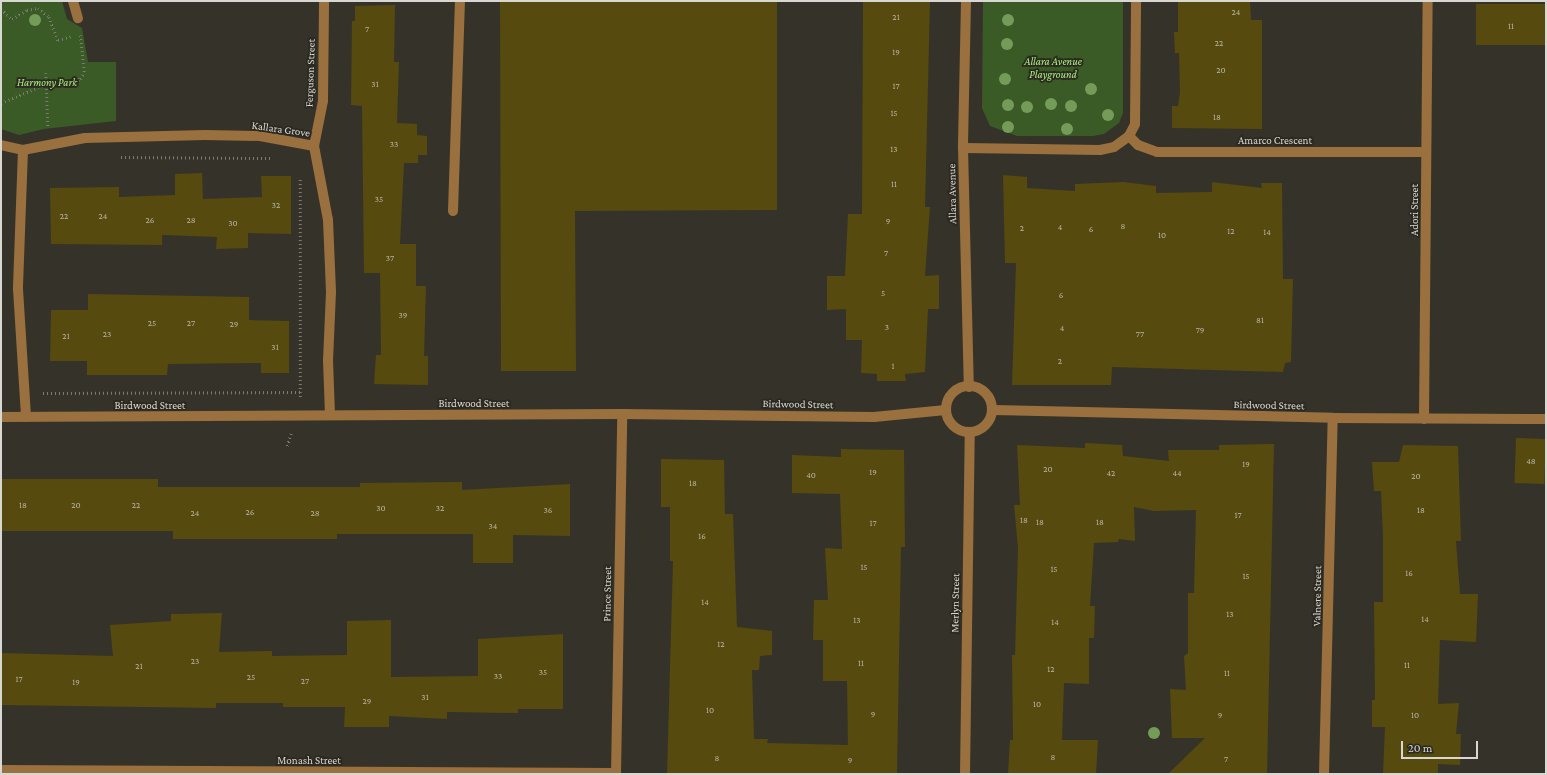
<!DOCTYPE html>
<html>
<head>
<meta charset="utf-8">
<style>
  body { margin:0 }
  #map { position:relative; width:1547px; height:775px; overflow:hidden; background:#353329; font-family:"Crimson Pro",serif }
  div>[style] { position:absolute }
  .green>* { inset:0; background:#3a5a26 }
  .building>* { inset:0; background:#564a0e; transform-origin:0 0 }
  .path>* { height:2.5px; margin-top:-1.25px; transform-origin:0; background:repeating-linear-gradient(90deg,#7c7a72 0 1px,transparent 0 4px) }
  .minor>* { height:10px; margin:-5px; padding:0 5px; transform-origin:5px; border-radius:5px; background:#9a703f }
  .minor>.ring { margin:-5px; padding:0; box-sizing:content-box; background:none; border:10px solid #9a703f; border-radius:50% }
  .trees>* { width:12px; height:12px; margin:-6px; border-radius:50%; background:#759b59 }
  span { translate:-50% -50%; white-space:nowrap; text-align:center; line-height:1.15; -webkit-text-stroke:3.5px #2b2920; paint-order:stroke }
  .number-label { font-size:9px; color:#b8b4a0 }
  .number-label span { -webkit-text-stroke-width:0 }
  .park-label { font-size:11px; color:#aaf081; font-style:italic }
  .street-label { font-size:11px; color:#d8d7d1 }
  .frame { position:absolute; inset:0; border:2px solid #d8d7d1; pointer-events:none }
  .scale { position:absolute; left:1401px; top:741px; width:77px; height:18px; box-sizing:border-box; border:2px solid #d8d7d1; border-top:0; padding-left:5px; font-size:12px; line-height:14px; white-space:nowrap; color:#d8d7d1; -webkit-text-stroke:3px #2b2920; paint-order:stroke }
</style>
</head>
<body>
<div id="map">
  <div class="green">
    <i style="clip-path:polygon(1px 1px,62px 1px,67px 19px,82px 28px,88px 62px,116px 62px,116px 121px,44px 129px,19px 135px,1px 129px)"></i>
    <i style="clip-path:polygon(983px 1px,1123px 1px,1123px 113px,1119px 123px,1104px 134px,1093px 136px,1017px 136px,990px 126px,982px 108px)"></i>
  </div>
  <div class="building">
    <i style="clip-path:polygon(500px 1px,777px 1px,777px 210px,575px 211px,576px 371px,501px 371px)"></i>
    <i style="clip-path:polygon(863px 1px,930px 1px,925px 207px,930px 207px,925px 276px,939px 275px,939px 309px,928px 309px,925px 372px,905px 374px,906px 381px,877px 381px,877px 374px,861px 373px,862px 340px,846px 340px,846px 309px,827px 310px,827px 276px,845px 276px,848px 214px,862px 214px)"></i>
    <i style="clip-path:polygon(1178px 1px,1250px 1px,1251px 20px,1262px 20px,1262px 129px,1172px 128px,1172px 106px,1178px 106px,1180px 92px,1179px 53px,1175px 53px,1174px 32px,1178px 32px)"></i>
    <i style="left:1546px;top:4px;width:41px;height:70px;rotate:90deg"></i>
    <i style="clip-path:polygon(395px 5px,394px 62px,399px 62px,397px 123px,417px 124px,417px 135px,427px 136px,427px 155px,418px 155px,418px 163px,404px 163px,400px 244px,416px 244px,416px 286px,426px 286px,424px 356px,428px 356px,428px 385px,374px 384px,376px 355px,381px 355px,380px 273px,364px 273px,362px 106px,351px 105px,352px 21px,355px 21px,355px 6px)"></i>
    <i style="clip-path:polygon(202px 173px,203px 199px,262px 197px,261px 176px,291px 176px,291px 234px,248px 233px,248px 248px,216px 249px,217px 237px,162px 235px,162px 245px,51px 244px,50px 188px,119px 187px,119px 197px,175px 195px,175px 174px)"></i>
    <i style="clip-path:polygon(1003px 175px,1027px 177px,1027px 188px,1075px 191px,1075px 184px,1123px 182px,1156px 186px,1156px 193px,1212px 192px,1212px 182px,1262px 188px,1261px 183px,1282px 183px,1283px 279px,1293px 279px,1291px 362px,1285px 363px,1283px 372px,1112px 367px,1111px 385px,1012px 385px,1016px 263px,1005px 263px)"></i>
    <i style="clip-path:polygon(88px 294px,249px 297px,249px 320px,289px 321px,289px 373px,261px 373px,261px 363px,168px 364px,167px 375px,87px 375px,87px 361px,50px 361px,51px 310px,88px 310px)"></i>
    <i style="left:1516px;top:438px;width:30px;height:45px;rotate:2deg"></i>
    <i style="clip-path:polygon(1085px 443px,1122px 445px,1123px 456px,1169px 461px,1168px 450px,1219px 450px,1219px 445px,1274px 444px,1267px 774px,1168px 774px,1205px 738px,1172px 738px,1170px 689px,1186px 690px,1184px 656px,1188px 653px,1188px 593px,1194px 593px,1196px 510px,1154px 511px,1134px 507px,1135px 541px,1119px 539px,1118px 542px,1094px 543px,1090px 606px,1095px 606px,1094px 638px,1089px 638px,1089px 684px,1064px 683px,1062px 740px,1098px 740px,1096px 774px,1008px 774px,1010px 740px,1013px 740px,1012px 655px,1015px 655px,1018px 548px,1014px 505px,1020px 505px,1017px 445px,1085px 448px)"></i>
    <i style="clip-path:polygon(1403px 445px,1458px 446px,1461px 541px,1456px 541px,1460px 594px,1478px 594px,1476px 642px,1440px 640px,1438px 704px,1459px 703px,1456px 734px,1461px 734px,1460px 765px,1438px 764px,1438px 774px,1383px 774px,1385px 727px,1372px 727px,1372px 700px,1375px 700px,1374px 602px,1383px 602px,1383px 537px,1381px 491px,1374px 491px,1372px 462px,1399px 462px)"></i>
    <i style="clip-path:polygon(841px 449px,904px 450px,905px 547px,901px 547px,897px 774px,667px 774px,673px 561px,670px 561px,670px 507px,661px 507px,661px 459px,724px 460px,725px 514px,733px 514px,737px 627px,772px 631px,772px 655px,760px 656px,759px 670px,752px 670px,754px 739px,768px 739px,767px 743px,848px 745px,847px 681px,823px 681px,823px 640px,813px 640px,814px 600px,828px 600px,825px 548px,842px 549px,840px 494px,792px 493px,792px 455px,841px 457px)"></i>
    <i style="clip-path:polygon(1px 479px,158px 479px,158px 487px,360px 487px,360px 483px,462px 482px,462px 490px,570px 484px,570px 536px,513px 535px,513px 563px,473px 563px,473px 534px,337px 534px,337px 539px,173px 539px,173px 531px,1px 531px)"></i>
    <i style="clip-path:polygon(222px 613px,219px 652px,272px 651px,272px 656px,347px 655px,347px 621px,391px 620px,391px 677px,478px 676px,478px 639px,563px 634px,563px 709px,518px 709px,518px 713px,447px 712px,447px 719px,389px 716px,389px 727px,344px 727px,345px 707px,283px 707px,283px 703px,216px 703px,216px 708px,1px 705px,1px 653px,113px 656px,110px 625px,171px 621px,171px 614px)"></i>
  </div>
  <div class="path">
    <i style="left:1px;top:9px;width:15px;rotate:42deg"></i>
    <i style="left:12px;top:19px;width:17px;rotate:-31deg"></i>
    <i style="left:27px;top:10px;width:11px;rotate:-10deg"></i>
    <i style="left:38px;top:8px;width:14px;rotate:39deg"></i>
    <i style="left:49px;top:17px;width:25px;rotate:69deg"></i>
    <i style="left:58px;top:40px;width:15px;rotate:-16deg"></i>
    <i style="left:46px;top:73px;width:53px;rotate:87.8deg"></i>
    <i style="left:1px;top:103px;width:47px;rotate:-22.7deg"></i>
    <i style="left:44px;top:85px;width:27px;rotate:-4deg"></i>
    <i style="left:71px;top:83px;width:10px;rotate:-24deg"></i>
    <i style="left:80px;top:79px;width:8px;rotate:-60deg"></i>
    <i style="left:84px;top:72px;width:37px;rotate:-96deg"></i>
    <i style="left:121px;top:157px;width:149px;rotate:0.4deg"></i>
    <i style="left:43px;top:393px;width:258px;rotate:-0.2deg"></i>
    <i style="left:300px;top:397px;width:219px;rotate:-90deg"></i>
    <i style="left:287px;top:446px;width:14px;rotate:-73deg"></i>
  </div>
  <div class="minor">
    <i style="left:73px;top:1px;width:18px;rotate:74deg"></i>
    <i style="left:966px;top:1px;width:147px;rotate:91.2deg"></i>
    <i style="left:963px;top:148px;width:239px;rotate:88.6deg"></i>
    <i style="left:1129px;top:136px;width:13px;rotate:45deg"></i>
    <i style="left:1138px;top:145px;width:20px;rotate:20deg"></i>
    <i style="left:1157px;top:152px;width:269px"></i>
    <i style="left:1px;top:145px;width:23px;rotate:13deg"></i>
    <i style="left:23px;top:150px;width:63px;rotate:-11deg"></i>
    <i style="left:85px;top:138px;width:120px;rotate:-1.4deg"></i>
    <i style="left:205px;top:135px;width:55px;rotate:1deg"></i>
    <i style="left:260px;top:136px;width:55px;rotate:10.5deg"></i>
    <i style="left:314px;top:146px;width:75px;rotate:79.3deg"></i>
    <i style="left:328px;top:220px;width:72px;rotate:87.6deg"></i>
    <i style="left:331px;top:292px;width:68px;rotate:92.5deg"></i>
    <i style="left:328px;top:360px;width:55px;rotate:87.9deg"></i>
    <i style="left:314px;top:146px;width:46px;rotate:-78.7deg"></i>
    <i style="left:323px;top:101px;width:100px;rotate:-89.4deg"></i>
    <i style="left:963px;top:148px;width:137px;rotate:0.8deg"></i>
    <i style="left:1100px;top:150px;width:14px;rotate:-12deg"></i>
    <i style="left:1114px;top:147px;width:19px;rotate:-36deg"></i>
    <i style="left:1129px;top:136px;width:13px;rotate:-63deg"></i>
    <i style="left:1135px;top:124px;width:123px;rotate:-89.5deg"></i>
    <i style="left:23px;top:150px;width:139px;rotate:92.1deg"></i>
    <i style="left:18px;top:289px;width:128px;rotate:86.4deg"></i>
    <i style="left:453px;top:211px;width:210px;rotate:-88.1deg"></i>
    <i class="ring" style="left:946px;top:386px;width:36px;height:36px"></i>
    <i style="left:992px;top:410px;width:341px;rotate:1.3deg"></i>
    <i style="left:1333px;top:418px;width:213px;rotate:0.3deg"></i>
    <i style="left:1px;top:417px;width:621px;rotate:-0.28deg"></i>
    <i style="left:622px;top:414px;width:252px;rotate:0.7deg"></i>
    <i style="left:874px;top:417px;width:72px;rotate:-5.6deg"></i>
    <i style="left:1424px;top:419px;width:418px;rotate:-89.5deg"></i>
    <i style="left:1px;top:770px;width:615px;rotate:0.28deg"></i>
    <i style="left:616px;top:774px;width:360px;rotate:-89deg"></i>
    <i style="left:965px;top:774px;width:342px;rotate:-89.2deg"></i>
    <i style="left:1324px;top:774px;width:356px;rotate:-88.6deg"></i>
  </div>
  <div class="trees">
    <i style="left:35px;top:20px"></i>
    <i style="left:1008px;top:20px"></i>
    <i style="left:1007px;top:44px"></i>
    <i style="left:1005px;top:79px"></i>
    <i style="left:1091px;top:89px"></i>
    <i style="left:1051px;top:104px"></i>
    <i style="left:1008px;top:105px"></i>
    <i style="left:1071px;top:106px"></i>
    <i style="left:1027px;top:107px"></i>
    <i style="left:1108px;top:115px"></i>
    <i style="left:1008px;top:127px"></i>
    <i style="left:1067px;top:129px"></i>
    <i style="left:1154px;top:733px"></i>
  </div>
  <div class="number-label">
    <span style="left:1236px;top:12px">24</span>
    <span style="left:896px;top:17px">21</span>
    <span style="left:1511px;top:26px">11</span>
    <span style="left:367px;top:29px">7</span>
    <span style="left:1219px;top:43px">22</span>
    <span style="left:896px;top:52px">19</span>
    <span style="left:1221px;top:70px">20</span>
    <span style="left:375px;top:84px">31</span>
    <span style="left:896px;top:86px">17</span>
    <span style="left:894px;top:113px">15</span>
    <span style="left:1217px;top:117px">18</span>
    <span style="left:394px;top:144px">33</span>
    <span style="left:894px;top:149px">13</span>
    <span style="left:894px;top:184px">11</span>
    <span style="left:379px;top:199px">35</span>
    <span style="left:276px;top:205px">32</span>
    <span style="left:64px;top:216px">22</span>
    <span style="left:103px;top:216px">24</span>
    <span style="left:150px;top:220px">26</span>
    <span style="left:191px;top:220px">28</span>
    <span style="left:888px;top:221px">9</span>
    <span style="left:233px;top:223px">30</span>
    <span style="left:1123px;top:226px">8</span>
    <span style="left:1060px;top:227px">4</span>
    <span style="left:1022px;top:228px">2</span>
    <span style="left:1091px;top:229px">6</span>
    <span style="left:1231px;top:231px">12</span>
    <span style="left:1267px;top:232px">14</span>
    <span style="left:1162px;top:235px">10</span>
    <span style="left:886px;top:253px">7</span>
    <span style="left:390px;top:258px">37</span>
    <span style="left:883px;top:293px">5</span>
    <span style="left:1061px;top:295px">6</span>
    <span style="left:403px;top:315px">39</span>
    <span style="left:1260px;top:320px">81</span>
    <span style="left:152px;top:323px">25</span>
    <span style="left:191px;top:323px">27</span>
    <span style="left:234px;top:324px">29</span>
    <span style="left:887px;top:327px">3</span>
    <span style="left:1062px;top:328px">4</span>
    <span style="left:1200px;top:330px">79</span>
    <span style="left:107px;top:334px">23</span>
    <span style="left:1140px;top:334px">77</span>
    <span style="left:66px;top:336px">21</span>
    <span style="left:275px;top:347px">31</span>
    <span style="left:1060px;top:361px">2</span>
    <span style="left:893px;top:366px">1</span>
    <span style="left:1531px;top:461px">48</span>
    <span style="left:1246px;top:464px">19</span>
    <span style="left:1048px;top:469px">20</span>
    <span style="left:873px;top:472px">19</span>
    <span style="left:1111px;top:473px">42</span>
    <span style="left:1177px;top:473px">44</span>
    <span style="left:811px;top:475px">40</span>
    <span style="left:1416px;top:476px">20</span>
    <span style="left:693px;top:483px">18</span>
    <span style="left:23px;top:505px">18</span>
    <span style="left:76px;top:505px">20</span>
    <span style="left:136px;top:505px">22</span>
    <span style="left:381px;top:508px">30</span>
    <span style="left:440px;top:508px">32</span>
    <span style="left:548px;top:510px">36</span>
    <span style="left:1421px;top:510px">18</span>
    <span style="left:250px;top:512px">26</span>
    <span style="left:195px;top:513px">24</span>
    <span style="left:315px;top:513px">28</span>
    <span style="left:1238px;top:515px">17</span>
    <span style="left:1024px;top:520px">18</span>
    <span style="left:1040px;top:522px">18</span>
    <span style="left:1100px;top:522px">18</span>
    <span style="left:873px;top:523px">17</span>
    <span style="left:493px;top:526px">34</span>
    <span style="left:702px;top:536px">16</span>
    <span style="left:864px;top:567px">15</span>
    <span style="left:1054px;top:569px">15</span>
    <span style="left:1409px;top:573px">16</span>
    <span style="left:1246px;top:576px">15</span>
    <span style="left:705px;top:602px">14</span>
    <span style="left:1230px;top:614px">13</span>
    <span style="left:1425px;top:619px">14</span>
    <span style="left:857px;top:620px">13</span>
    <span style="left:1055px;top:622px">14</span>
    <span style="left:721px;top:644px">12</span>
    <span style="left:195px;top:661px">23</span>
    <span style="left:861px;top:663px">11</span>
    <span style="left:1407px;top:665px">11</span>
    <span style="left:139px;top:666px">21</span>
    <span style="left:1051px;top:669px">12</span>
    <span style="left:543px;top:672px">35</span>
    <span style="left:1227px;top:673px">11</span>
    <span style="left:498px;top:676px">33</span>
    <span style="left:251px;top:677px">25</span>
    <span style="left:19px;top:679px">17</span>
    <span style="left:305px;top:681px">27</span>
    <span style="left:76px;top:682px">19</span>
    <span style="left:425px;top:697px">31</span>
    <span style="left:367px;top:701px">29</span>
    <span style="left:1037px;top:704px">10</span>
    <span style="left:710px;top:710px">10</span>
    <span style="left:873px;top:714px">9</span>
    <span style="left:1220px;top:715px">9</span>
    <span style="left:1415px;top:715px">10</span>
    <span style="left:1053px;top:757px">8</span>
    <span style="left:717px;top:758px">8</span>
    <span style="left:1226px;top:759px">7</span>
    <span style="left:850px;top:760px">9</span>
  </div>
  <div class="park-label">
    <span style="left:1053px;top:68px">Allara Avenue<br>Playground</span>
    <span style="left:47px;top:82px">Harmony Park</span>
  </div>
  <div class="street-label">
    <span style="left:310px;top:73px;rotate:-88deg">Ferguson Street</span>
    <span style="left:281px;top:129px;rotate:8deg">Kallara Grove</span>
    <span style="left:1275px;top:140px">Amarco Crescent</span>
    <span style="left:952px;top:194px;rotate:-91deg">Allara Avenue</span>
    <span style="left:1414px;top:210px;rotate:-90deg">Adori Street</span>
    <span style="left:474px;top:403px">Birdwood Street</span>
    <span style="left:798px;top:404px;rotate:1deg">Birdwood Street</span>
    <span style="left:150px;top:405px">Birdwood Street</span>
    <span style="left:1269px;top:405px;rotate:1deg">Birdwood Street</span>
    <span style="left:607px;top:594px;rotate:-89deg">Prince Street</span>
    <span style="left:1317px;top:596px;rotate:-89deg">Valnere Street</span>
    <span style="left:955px;top:603px;rotate:-89deg">Merlyn Street</span>
    <span style="left:309px;top:760px">Monash Street</span>
  </div>
  <div class="frame"></div>
  <div class="scale">20 m</div>
</div>
</body>
</html>
